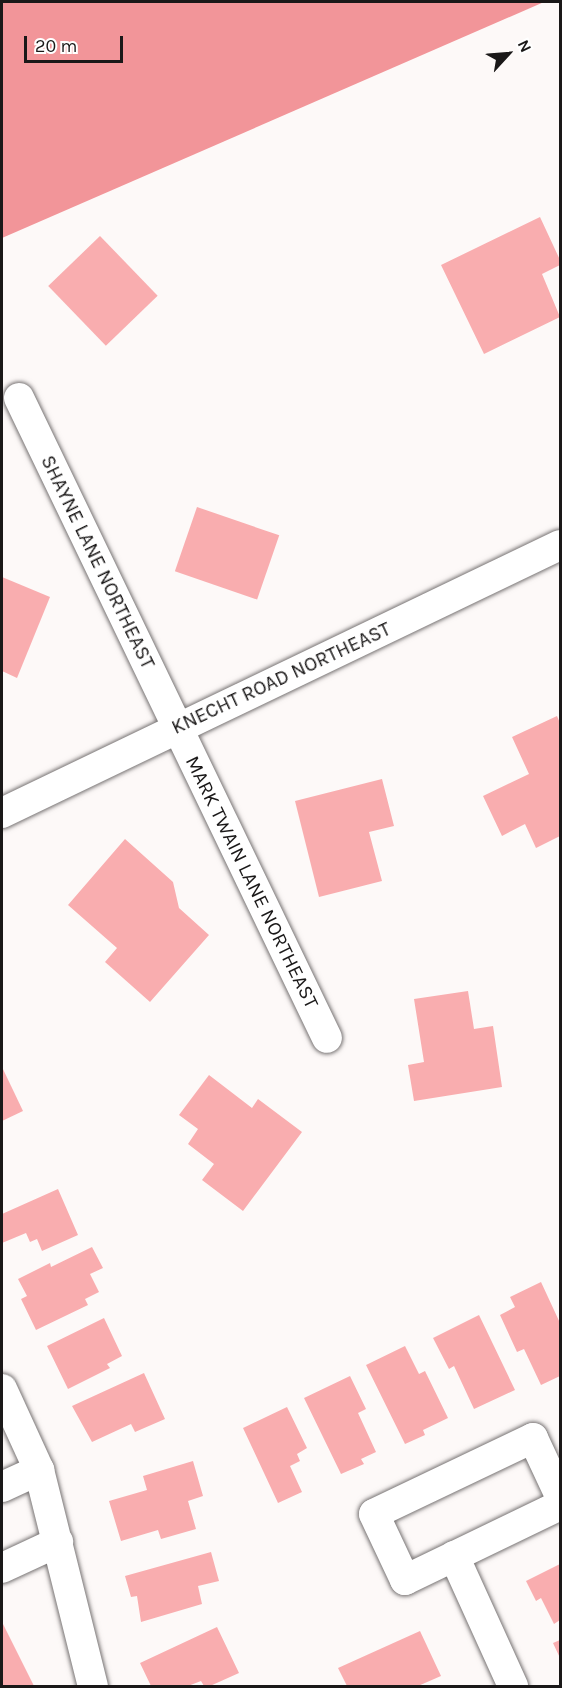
<!DOCTYPE html>
<html>
<head>
<meta charset="utf-8">
<style>
  body { margin:0 }
  #map { position:relative; width:562px; height:1688px; overflow:hidden; background:#fdf9f8; font-family:Karla,sans-serif }
  div>[style] { position:absolute }
  .forest>* { inset:0; background:#f29599 }
  .building>* { inset:0; background:#f9adaf; transform-origin:0 0 }
  .roads { filter:drop-shadow(0 0 2px #787474) drop-shadow(0 0 2px #787474) }
  .minor>* { height:30px; margin:-15px; padding:0 15px; transform-origin:15px; border-radius:15px; background:#fff }
  span { translate:-50% -50%; white-space:nowrap; text-align:center; line-height:1.15; -webkit-text-stroke:4.5px #fff; paint-order:stroke }
  .street-label { font-size:20px; color:#1a1818 }
  .frame { position:absolute; inset:0; border:3px solid #1a1818; pointer-events:none }
  .north { position:absolute; left:478px; top:24px; width:60px; height:60px; -webkit-text-stroke:4px #fff; paint-order:stroke; rotate:64deg; font-size:16px; font-weight:700; line-height:24px; text-align:center; color:#1a1818 }
  .north::after { content:''; display:block; margin:auto; width:21px; height:27px; background:#1a1818; clip-path:polygon(50% 0,100% 100%,50% 72%,0 100%) }
  .scale { position:absolute; left:24px; top:36px; width:99px; height:27px; box-sizing:border-box; border:3px solid #1a1818; border-top:0; padding-left:8px; font-size:18px; line-height:21px; white-space:nowrap; color:#1a1818; -webkit-text-stroke:4px #fff; paint-order:stroke }
</style>
</head>
<body>
<div id="map">
  <div class="forest">
    <i style="clip-path:polygon(2px 2px,544px 2px,2px 238px)"></i>
  </div>
  <div class="building">
    <i style="clip-path:polygon(540px 217px,560px 260px,560px 265px,542px 274px,560px 317px,484px 354px,441px 265px)"></i>
    <i style="left:100px;top:236px;width:83px;height:72px;rotate:46deg"></i>
    <i style="left:197px;top:507px;width:87px;height:68px;rotate:19deg"></i>
    <i style="clip-path:polygon(2px 577px,50px 597px,17px 678px,2px 671px)"></i>
    <i style="clip-path:polygon(557px 716px,560px 723px,560px 836px,536px 848px,525px 824px,502px 836px,483px 796px,529px 774px,512px 737px)"></i>
    <i style="clip-path:polygon(382px 779px,394px 826px,369px 832px,382px 881px,319px 897px,295px 801px)"></i>
    <i style="clip-path:polygon(125px 839px,173px 882px,179px 908px,209px 935px,150px 1002px,105px 962px,117px 948px,68px 905px)"></i>
    <i style="clip-path:polygon(468px 991px,474px 1029px,493px 1026px,502px 1087px,414px 1101px,408px 1065px,424px 1062px,414px 999px)"></i>
    <i style="clip-path:polygon(2px 1067px,23px 1111px,2px 1121px)"></i>
    <i style="clip-path:polygon(209px 1075px,252px 1108px,258px 1099px,302px 1132px,243px 1211px,202px 1180px,214px 1164px,188px 1144px,198px 1129px,179px 1115px)"></i>
    <i style="clip-path:polygon(58px 1189px,78px 1235px,42px 1251px,37px 1239px,30px 1242px,26px 1233px,2px 1243px,2px 1214px)"></i>
    <i style="clip-path:polygon(92px 1247px,103px 1268px,90px 1274px,99px 1292px,85px 1299px,88px 1305px,36px 1330px,21px 1299px,27px 1296px,18px 1279px,50px 1263px,51px 1267px)"></i>
    <i style="clip-path:polygon(541px 1282px,560px 1323px,560px 1376px,541px 1385px,524px 1349px,517px 1352px,500px 1315px,515px 1307px,510px 1297px)"></i>
    <i style="clip-path:polygon(479px 1315px,515px 1390px,474px 1409px,454px 1366px,449px 1369px,433px 1338px)"></i>
    <i style="clip-path:polygon(104px 1318px,122px 1356px,107px 1364px,110px 1368px,68px 1389px,47px 1346px)"></i>
    <i style="clip-path:polygon(405px 1346px,419px 1374px,425px 1371px,448px 1418px,423px 1430px,425px 1435px,405px 1444px,366px 1365px)"></i>
    <i style="clip-path:polygon(144px 1373px,165px 1419px,135px 1432px,131px 1424px,92px 1442px,72px 1406px)"></i>
    <i style="clip-path:polygon(350px 1376px,366px 1409px,358px 1413px,376px 1452px,361px 1459px,364px 1464px,341px 1474px,304px 1398px)"></i>
    <i style="clip-path:polygon(287px 1407px,307px 1448px,297px 1454px,300px 1461px,290px 1466px,302px 1492px,278px 1503px,243px 1428px)"></i>
    <i style="clip-path:polygon(193px 1461px,203px 1496px,188px 1501px,196px 1529px,161px 1539px,158px 1530px,121px 1541px,109px 1501px,147px 1490px,143px 1476px)"></i>
    <i style="clip-path:polygon(211px 1552px,219px 1581px,198px 1586px,202px 1604px,141px 1622px,137px 1596px,131px 1597px,125px 1576px)"></i>
    <i style="clip-path:polygon(560px 1564px,560px 1620px,554px 1624px,541px 1598px,536px 1601px,526px 1581px)"></i>
    <i style="clip-path:polygon(2px 1622px,34px 1686px,2px 1686px)"></i>
    <i style="clip-path:polygon(217px 1627px,239px 1673px,210px 1686px,204px 1686px,201px 1681px,188px 1686px,151px 1686px,140px 1663px)"></i>
    <i style="clip-path:polygon(420px 1631px,441px 1676px,418px 1686px,347px 1686px,338px 1668px)"></i>
    <i style="clip-path:polygon(560px 1640px,560px 1658px,553px 1643px)"></i>
  </div>
  <div class="roads">
    <div class="minor">
      <i style="left:19px;top:398px;width:710px;rotate:64.3deg"></i>
      <i style="left:2px;top:813px;width:619px;rotate:-25.65deg"></i>
      <i style="left:2px;top:1389px;width:89px;rotate:65.4deg"></i>
      <i style="left:39px;top:1470px;width:223px;rotate:76deg"></i>
      <i style="left:2px;top:1487px;width:41px;rotate:-24.7deg"></i>
      <i style="left:560px;top:1496px;width:64px;rotate:-115deg"></i>
      <i style="left:533px;top:1438px;width:176px;rotate:154.5deg"></i>
      <i style="left:374px;top:1514px;width:73px;rotate:64.8deg"></i>
      <i style="left:405px;top:1580px;width:172px;rotate:-25.8deg"></i>
      <i style="left:454px;top:1556px;width:143px;rotate:65.6deg"></i>
      <i style="left:2px;top:1568px;width:62px;rotate:-24.9deg"></i>
    </div>
  </div>
  <div class="street-label">
    <span style="left:98px;top:562px;rotate:64deg">SHAYNE LANE NORTHEAST</span>
    <span style="left:281px;top:678px;rotate:-25deg">KNECHT ROAD NORTHEAST</span>
    <span style="left:252px;top:882px;rotate:64deg">MARK TWAIN LANE NORTHEAST</span>
  </div>
  <div class="frame"></div>
  <div class="north">N</div>
  <div class="scale">20 m</div>
</div>
</body>
</html>
